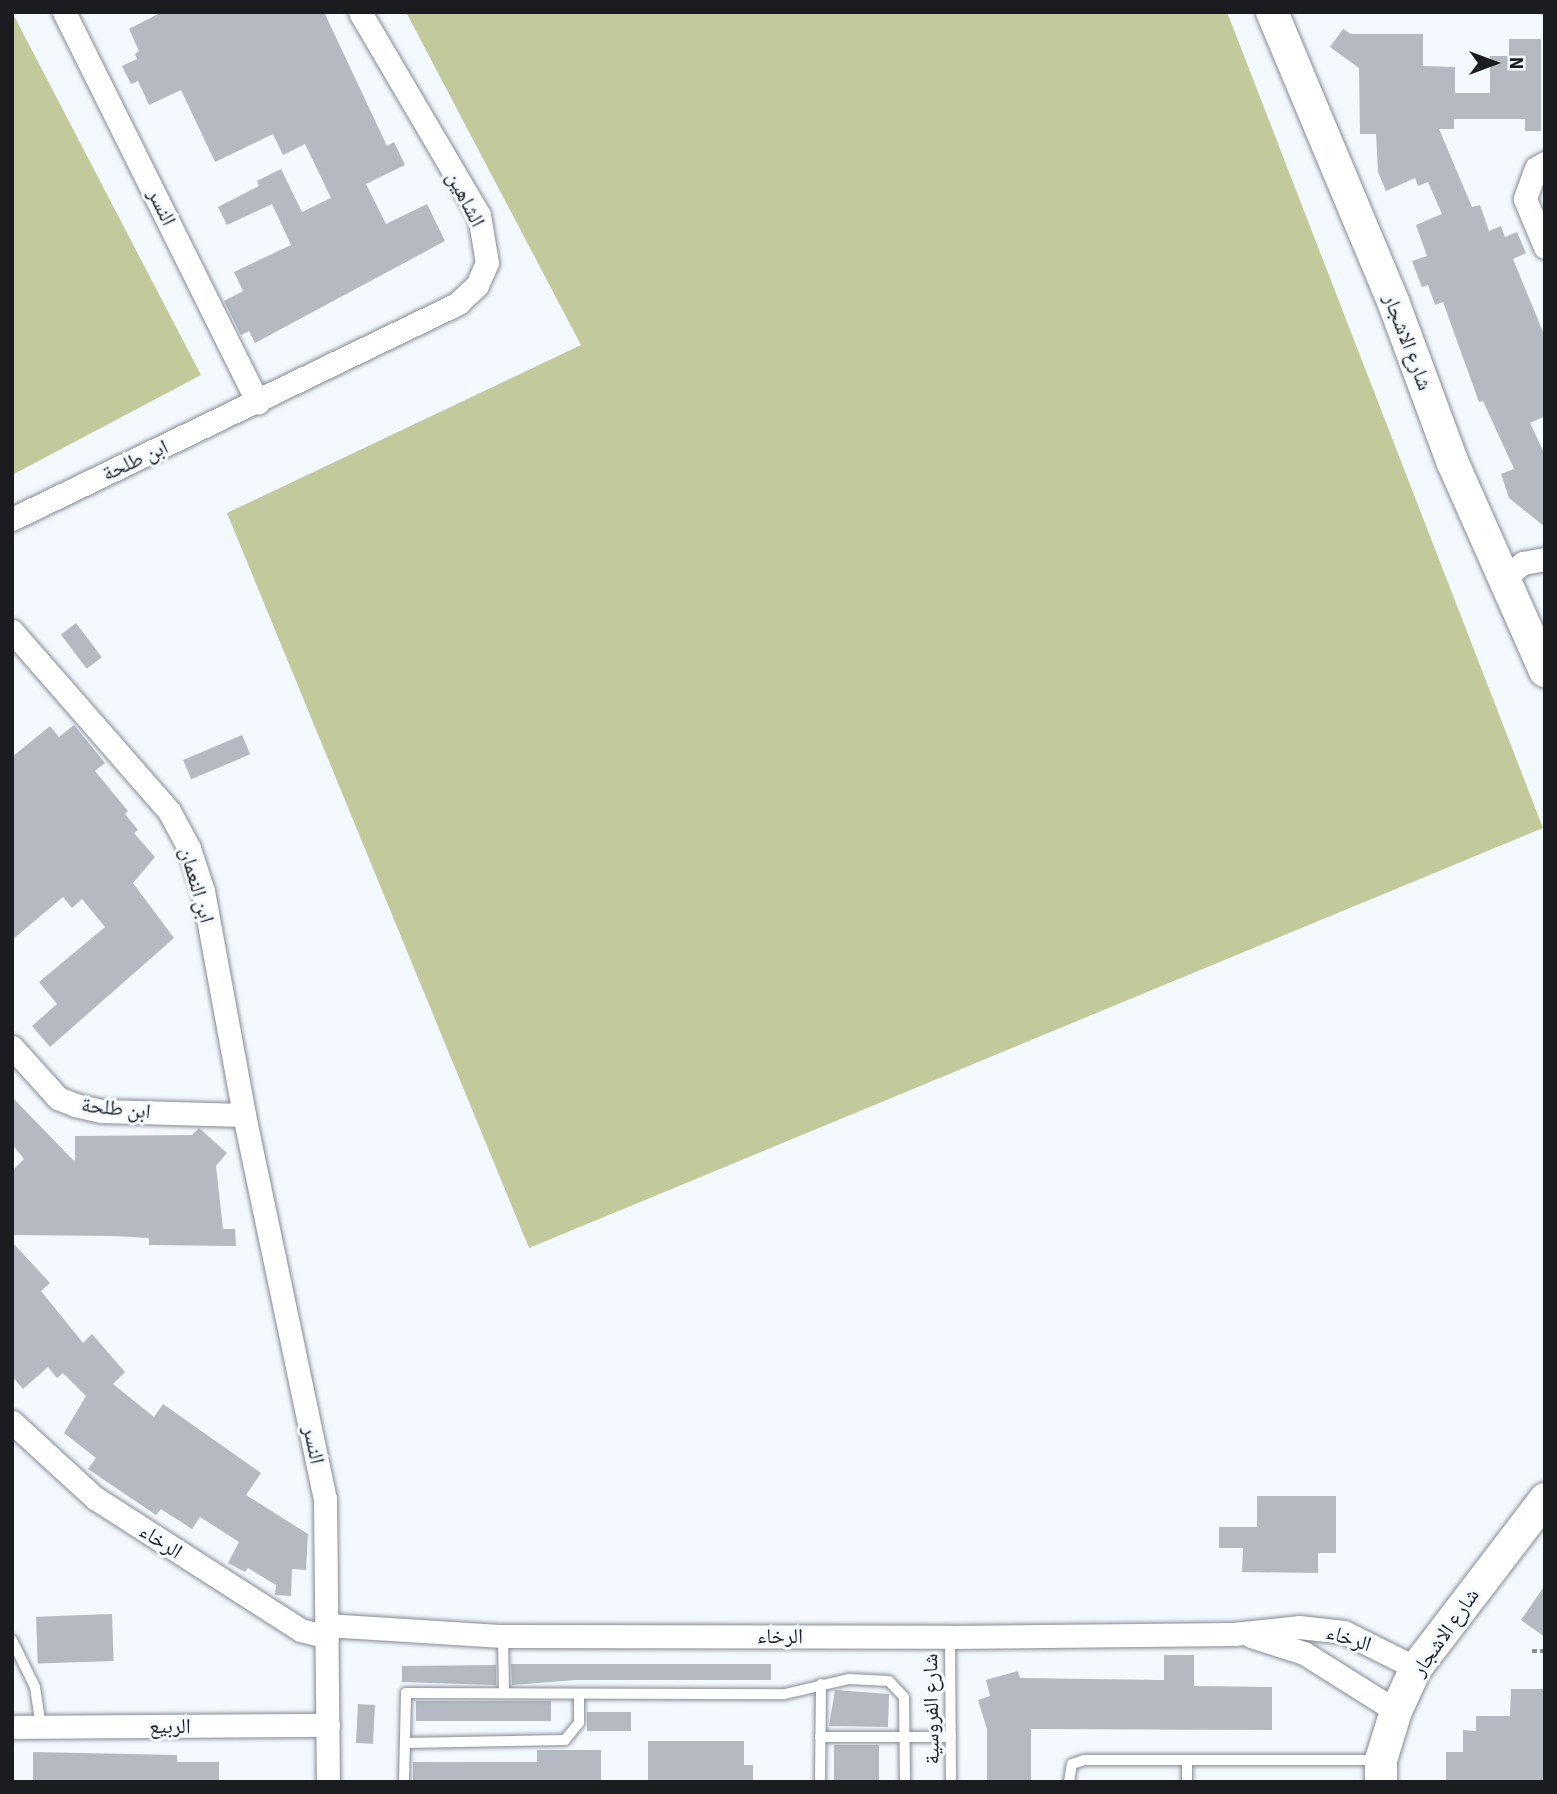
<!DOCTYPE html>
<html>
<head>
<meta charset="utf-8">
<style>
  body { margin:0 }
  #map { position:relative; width:1557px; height:1794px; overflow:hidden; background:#f4f8ff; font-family:"Source Sans 3","Noto Naskh Arabic",sans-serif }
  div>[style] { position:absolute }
  .green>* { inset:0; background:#c2ca9c }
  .building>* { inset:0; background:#b5b9c2; transform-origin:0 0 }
  .path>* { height:3.5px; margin-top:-1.75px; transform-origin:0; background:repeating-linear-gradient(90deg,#8c8e94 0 5px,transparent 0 8.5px) }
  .roads { filter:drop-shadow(0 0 2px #868a93) drop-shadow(0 0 2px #868a93) }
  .lane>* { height:10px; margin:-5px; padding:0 5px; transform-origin:5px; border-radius:5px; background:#fff }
  .street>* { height:23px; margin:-11.5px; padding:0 11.5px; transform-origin:11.5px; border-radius:11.5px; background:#fff }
  .secondary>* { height:32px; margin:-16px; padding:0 16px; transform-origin:16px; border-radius:16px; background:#fff }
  span { translate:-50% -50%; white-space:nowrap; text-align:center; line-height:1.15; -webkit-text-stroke:6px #f4f8ff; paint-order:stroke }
  .street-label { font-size:21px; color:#1b1c20 }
  .frame { position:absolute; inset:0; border:14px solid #1b1c20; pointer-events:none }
  .north { position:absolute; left:1459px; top:28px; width:70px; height:70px; -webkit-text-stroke:5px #f4f8ff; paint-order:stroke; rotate:90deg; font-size:19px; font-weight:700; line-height:28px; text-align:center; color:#1b1c20 }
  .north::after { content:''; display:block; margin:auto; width:24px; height:32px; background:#1b1c20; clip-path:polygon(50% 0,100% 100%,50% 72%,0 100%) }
</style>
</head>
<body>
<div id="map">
  <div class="green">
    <i style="clip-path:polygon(12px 12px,201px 375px,12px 475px)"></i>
    <i style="clip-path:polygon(406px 12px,1227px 12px,1543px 828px,529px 1248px,227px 513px,581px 345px)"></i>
  </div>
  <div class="building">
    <i style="clip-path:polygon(162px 12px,324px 12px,387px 146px,394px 142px,405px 165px,366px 184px,386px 224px,427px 204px,445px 241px,255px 343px,249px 331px,241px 335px,224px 301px,243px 291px,234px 272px,291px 245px,272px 204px,227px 225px,218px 207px,259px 186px,257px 181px,281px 169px,302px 212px,331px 198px,305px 144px,283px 155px,273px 134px,215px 162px,181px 90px,149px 105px,138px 81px,131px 84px,122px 66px,137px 59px,135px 54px,139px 51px,129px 29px)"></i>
    <i style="clip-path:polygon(1343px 29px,1351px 34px,1423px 34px,1423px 66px,1455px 67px,1455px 93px,1490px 93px,1490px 56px,1509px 56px,1509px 39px,1541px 39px,1541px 131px,1525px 131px,1525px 119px,1454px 119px,1454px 129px,1439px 129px,1472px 207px,1480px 205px,1489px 231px,1501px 226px,1505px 237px,1517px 232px,1526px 253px,1513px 259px,1545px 337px,1545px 416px,1530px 423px,1545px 455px,1545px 527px,1509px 498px,1501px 474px,1514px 469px,1483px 401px,1479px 402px,1443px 302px,1435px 305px,1428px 285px,1422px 287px,1412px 261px,1427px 256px,1416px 225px,1442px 214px,1428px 182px,1418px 186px,1415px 178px,1386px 191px,1378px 172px,1376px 134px,1360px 134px,1359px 68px,1330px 47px)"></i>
    <i style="left:76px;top:623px;width:43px;height:19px;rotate:53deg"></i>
    <i style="clip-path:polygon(74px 725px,105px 763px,95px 771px,128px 811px,125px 814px,138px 830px,134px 833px,155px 857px,133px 883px,174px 938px,50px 1047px,32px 1026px,57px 1004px,39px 982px,105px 927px,82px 899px,72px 908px,63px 897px,12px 940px,12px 757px,50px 726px,59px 737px)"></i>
    <i style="left:242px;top:735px;width:21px;height:64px;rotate:67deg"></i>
    <i style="clip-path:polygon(12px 1097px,75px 1162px,75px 1136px,192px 1135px,199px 1128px,227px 1153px,216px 1166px,223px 1229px,235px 1229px,236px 1246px,149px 1245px,149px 1238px,113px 1236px,12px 1235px,12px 1171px,24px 1159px,12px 1144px)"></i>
    <i style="clip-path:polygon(12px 1242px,50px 1283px,41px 1291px,83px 1343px,92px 1334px,125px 1372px,113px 1384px,154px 1417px,163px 1404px,261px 1473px,246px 1495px,308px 1534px,306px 1570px,292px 1569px,291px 1596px,275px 1595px,276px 1585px,248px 1568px,245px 1572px,228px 1563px,239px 1542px,200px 1517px,192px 1529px,161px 1509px,156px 1515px,88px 1469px,96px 1458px,64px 1433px,86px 1396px,63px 1373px,57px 1378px,48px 1367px,23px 1389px,12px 1376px)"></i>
    <i style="clip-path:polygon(1257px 1496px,1336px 1496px,1336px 1553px,1318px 1553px,1318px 1573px,1242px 1572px,1243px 1548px,1219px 1548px,1219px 1527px,1257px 1527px)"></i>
    <i style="clip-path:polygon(1545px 1585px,1545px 1637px,1521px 1620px)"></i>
    <i style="left:112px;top:1614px;width:47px;height:76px;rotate:88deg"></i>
    <i style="clip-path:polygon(1164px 1655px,1194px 1655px,1194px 1686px,1272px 1687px,1272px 1730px,1031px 1729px,1031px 1782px,987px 1782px,987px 1729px,978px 1700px,990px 1696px,986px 1680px,1018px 1671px,1020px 1678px,1164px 1680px)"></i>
    <i style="clip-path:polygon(511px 1664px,771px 1664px,771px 1680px,576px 1680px,512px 1685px)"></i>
    <i style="clip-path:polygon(496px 1665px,496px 1685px,402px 1682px,402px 1666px)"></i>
    <i style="clip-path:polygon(1511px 1689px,1545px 1689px,1545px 1780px,1446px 1780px,1446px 1752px,1463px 1752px,1463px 1730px,1476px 1731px,1476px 1716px,1510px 1716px)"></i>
    <i style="clip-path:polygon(835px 1690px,889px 1694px,888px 1727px,829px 1726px)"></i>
    <i style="left:416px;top:1701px;width:135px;height:20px"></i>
    <i style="left:358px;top:1704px;width:17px;height:39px;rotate:3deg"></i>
    <i style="left:587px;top:1712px;width:44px;height:19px"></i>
    <i style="clip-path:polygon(648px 1741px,744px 1741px,744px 1765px,753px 1765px,753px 1782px,648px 1782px)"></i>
    <i style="left:834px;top:1745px;width:45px;height:37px"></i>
    <i style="clip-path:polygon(537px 1750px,601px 1750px,601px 1782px,413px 1782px,413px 1762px,537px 1762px)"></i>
    <i style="clip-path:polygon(33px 1752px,177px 1755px,177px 1762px,219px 1762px,219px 1782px,33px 1782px)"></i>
  </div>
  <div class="path">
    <i style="left:1532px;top:1651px;width:13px"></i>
  </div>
  <div class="roads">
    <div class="lane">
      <i style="left:503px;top:1636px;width:57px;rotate:89deg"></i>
      <i style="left:950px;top:1637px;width:145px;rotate:89.6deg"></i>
      <i style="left:12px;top:1640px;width:52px;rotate:63.9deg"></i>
      <i style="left:35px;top:1687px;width:40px;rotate:81.5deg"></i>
      <i style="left:820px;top:1737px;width:131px"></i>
      <i style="left:405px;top:1743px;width:160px;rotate:-1.1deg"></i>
      <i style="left:565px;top:1740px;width:22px;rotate:-51deg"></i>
      <i style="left:579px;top:1723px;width:29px;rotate:-90deg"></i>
      <i style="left:1187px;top:1761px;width:21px;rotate:90deg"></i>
      <i style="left:404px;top:1782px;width:89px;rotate:-88.7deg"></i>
      <i style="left:406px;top:1693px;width:379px;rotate:0.2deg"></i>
      <i style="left:785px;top:1694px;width:66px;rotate:-13.2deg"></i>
      <i style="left:849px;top:1679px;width:40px;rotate:2.9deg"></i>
      <i style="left:889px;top:1681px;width:22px;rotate:47deg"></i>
      <i style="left:904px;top:1697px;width:85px;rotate:89.3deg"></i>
      <i style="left:820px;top:1782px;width:98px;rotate:-89.4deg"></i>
      <i style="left:1069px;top:1782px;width:18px;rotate:-81deg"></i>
      <i style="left:1072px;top:1764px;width:13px;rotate:-18deg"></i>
      <i style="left:1084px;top:1760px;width:295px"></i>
    </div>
    <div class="street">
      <i style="left:64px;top:12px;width:436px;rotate:63.6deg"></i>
      <i style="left:1545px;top:163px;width:10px;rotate:151deg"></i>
      <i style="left:1536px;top:168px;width:33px;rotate:110deg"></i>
      <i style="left:1525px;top:199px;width:52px;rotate:67.4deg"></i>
      <i style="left:12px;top:519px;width:496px;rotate:-25.8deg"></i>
      <i style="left:458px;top:303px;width:26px;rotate:-43deg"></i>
      <i style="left:477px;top:285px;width:24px;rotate:-66deg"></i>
      <i style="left:487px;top:263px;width:49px;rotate:-99.5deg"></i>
      <i style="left:479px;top:215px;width:235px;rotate:-120.4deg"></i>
      <i style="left:1503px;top:579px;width:26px;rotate:-39deg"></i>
      <i style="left:1523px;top:563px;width:22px;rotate:-10deg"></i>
      <i style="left:12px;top:631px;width:239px;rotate:48.9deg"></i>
      <i style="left:169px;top:811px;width:42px;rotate:61.6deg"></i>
      <i style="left:189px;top:848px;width:45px;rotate:72deg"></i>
      <i style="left:203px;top:891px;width:228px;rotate:79.6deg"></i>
      <i style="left:244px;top:1115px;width:392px;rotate:78.1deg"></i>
      <i style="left:325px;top:1499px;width:283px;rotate:89.4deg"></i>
      <i style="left:12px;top:1047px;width:69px;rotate:48deg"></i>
      <i style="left:58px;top:1098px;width:18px;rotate:22deg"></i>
      <i style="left:75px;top:1105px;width:28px;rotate:13deg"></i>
      <i style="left:102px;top:1111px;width:142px;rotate:1.6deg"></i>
      <i style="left:12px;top:1422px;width:113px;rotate:42.5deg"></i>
      <i style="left:95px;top:1498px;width:245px;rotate:32.7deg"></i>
      <i style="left:301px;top:1630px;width:27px;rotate:15deg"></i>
      <i style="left:326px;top:1625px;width:177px;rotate:3.6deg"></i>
      <i style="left:503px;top:1636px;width:447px;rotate:0.1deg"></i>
      <i style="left:950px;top:1637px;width:284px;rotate:-0.6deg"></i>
      <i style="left:1234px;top:1634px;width:65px;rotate:-6.1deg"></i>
      <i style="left:1299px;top:1627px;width:45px;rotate:6.3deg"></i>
      <i style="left:1344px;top:1632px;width:80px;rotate:26.6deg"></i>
      <i style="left:1251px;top:1636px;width:56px;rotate:17.8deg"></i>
      <i style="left:1304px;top:1653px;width:109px;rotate:32.2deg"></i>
      <i style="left:12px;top:1727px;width:316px;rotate:-0.4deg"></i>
    </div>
    <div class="secondary">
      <i style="left:1272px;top:12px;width:316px;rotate:67.3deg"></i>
      <i style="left:1394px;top:304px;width:167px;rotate:69.7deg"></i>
      <i style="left:1452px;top:461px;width:230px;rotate:66.1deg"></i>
      <i style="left:1381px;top:1782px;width:22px;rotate:-90deg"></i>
      <i style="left:1381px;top:1760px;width:51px;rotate:-73deg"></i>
      <i style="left:1396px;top:1711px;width:47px;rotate:-65.1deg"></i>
      <i style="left:1416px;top:1668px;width:213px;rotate:-52.6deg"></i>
    </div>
  </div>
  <div class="street-label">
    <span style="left:466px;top:199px;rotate:63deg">الشاهين</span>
    <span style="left:162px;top:207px;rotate:64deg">النسر</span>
    <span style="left:1408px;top:342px;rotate:69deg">شارع الاشجار</span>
    <span style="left:135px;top:460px;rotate:-25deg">ابن طلحة</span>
    <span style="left:197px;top:885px;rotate:74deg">ابن النعمان</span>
    <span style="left:116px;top:1108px;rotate:6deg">ابن طلحة</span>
    <span style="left:314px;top:1445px;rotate:78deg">النسر</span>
    <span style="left:161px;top:1541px;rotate:33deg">الرخاء</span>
    <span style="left:1445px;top:1632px;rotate:-55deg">شارع الاشجار</span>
    <span style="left:780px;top:1636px">الرخاء</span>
    <span style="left:1349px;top:1638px;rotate:18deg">الرخاء</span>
    <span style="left:931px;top:1709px;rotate:-91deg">شارع الفروسية</span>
    <span style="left:170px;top:1726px">الربيع</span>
  </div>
  <div class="frame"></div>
  <div class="north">N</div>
</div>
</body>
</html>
